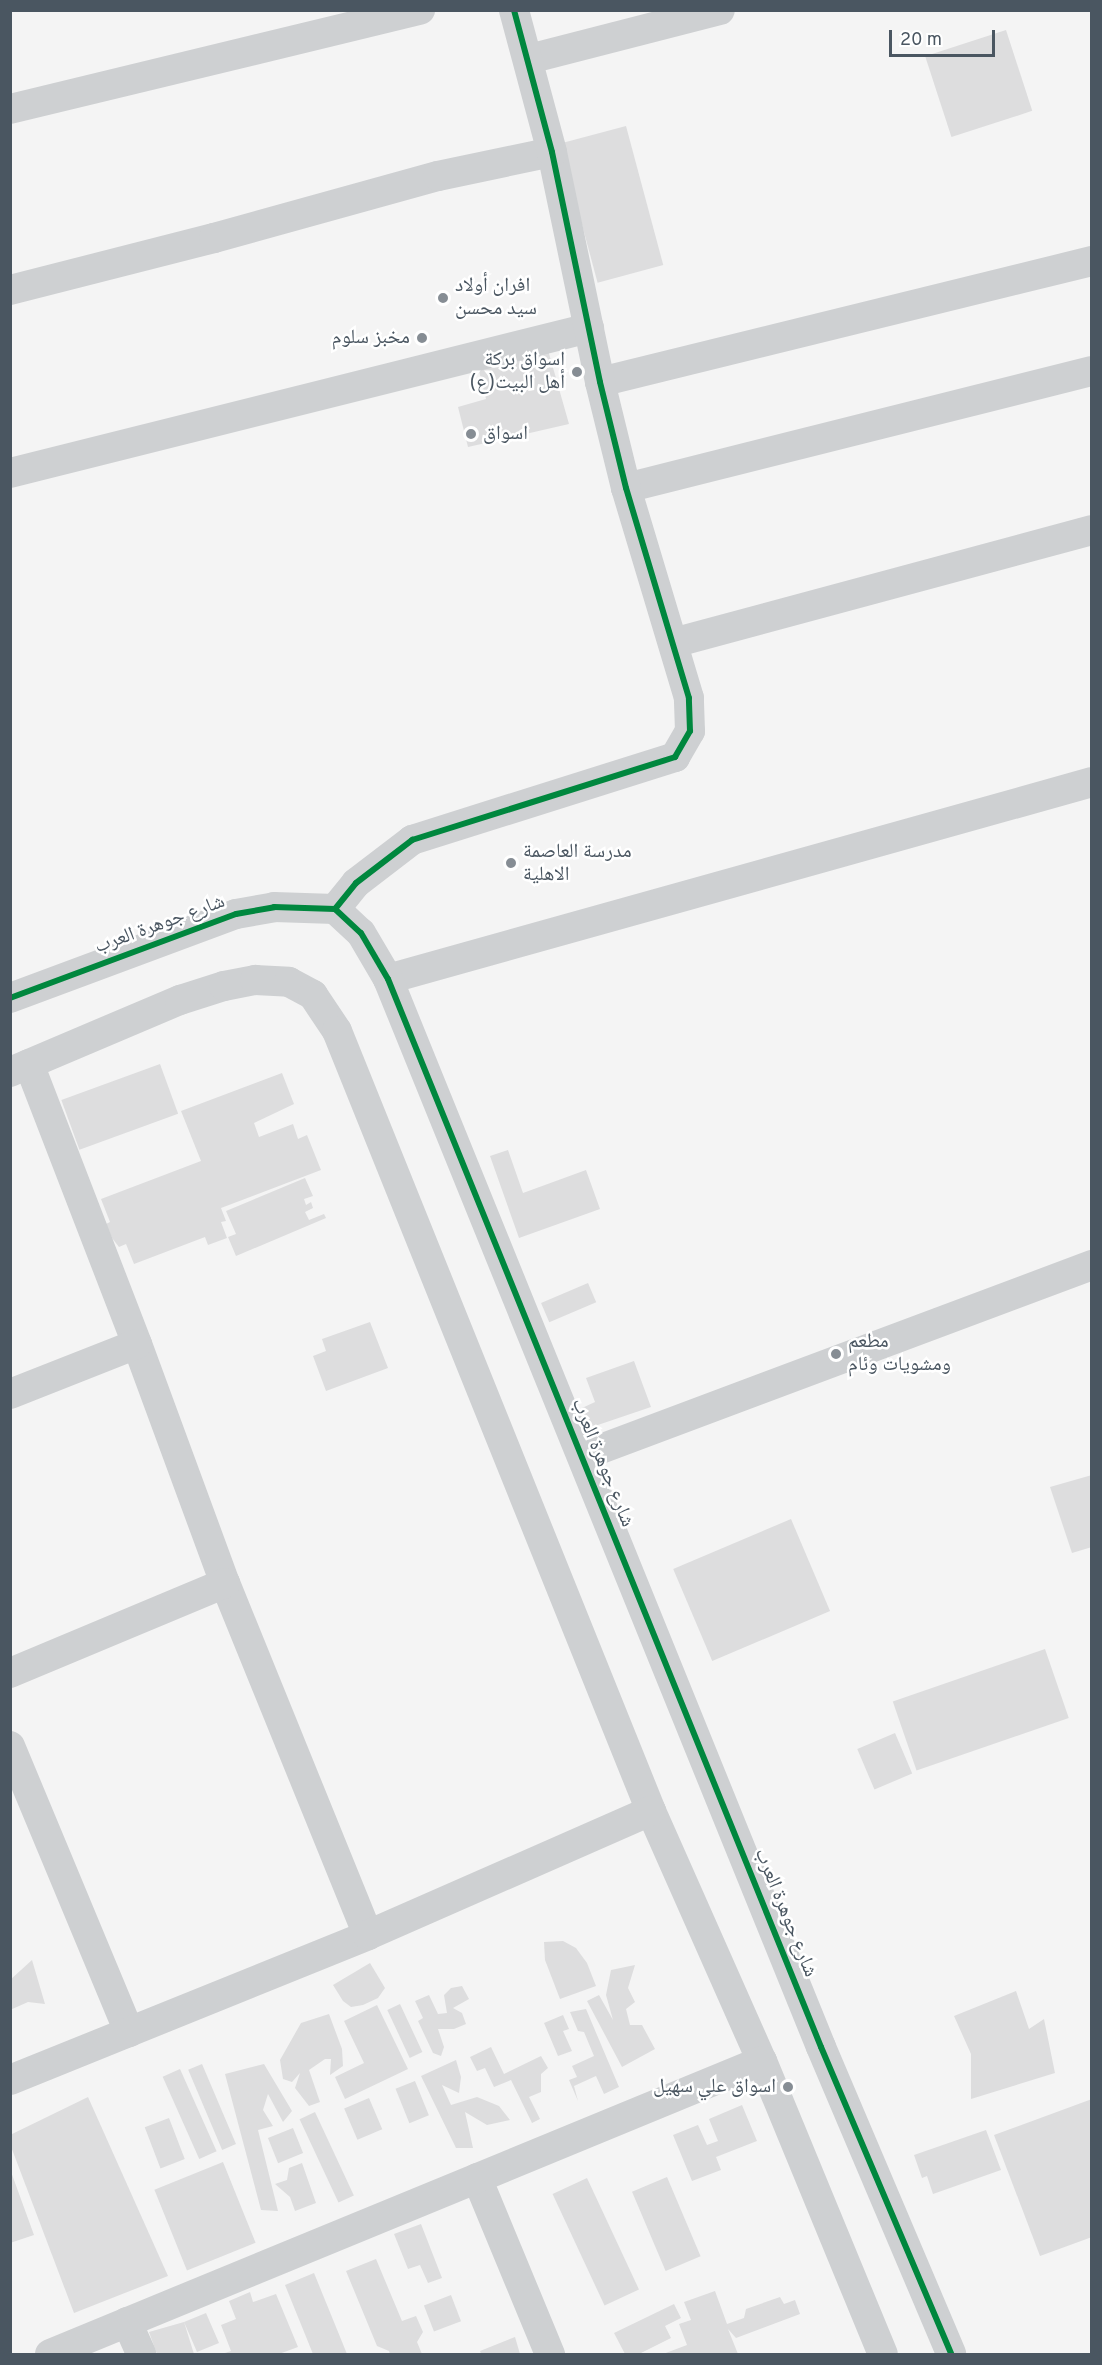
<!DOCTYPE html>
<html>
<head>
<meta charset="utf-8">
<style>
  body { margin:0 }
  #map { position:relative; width:1102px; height:2365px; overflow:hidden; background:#f4f4f4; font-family:Overpass,"Noto Naskh Arabic",sans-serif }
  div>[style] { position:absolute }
  .building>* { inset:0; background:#ddddde; transform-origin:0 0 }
  .minor>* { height:30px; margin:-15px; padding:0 15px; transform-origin:15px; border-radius:15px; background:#ced0d2 }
  .cycleway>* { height:6px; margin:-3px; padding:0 3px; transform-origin:3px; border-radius:3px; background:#00873e }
  .dots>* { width:16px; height:16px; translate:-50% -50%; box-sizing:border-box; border:3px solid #fff; border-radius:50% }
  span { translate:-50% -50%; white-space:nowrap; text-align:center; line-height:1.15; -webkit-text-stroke:5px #fff; paint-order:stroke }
  .poi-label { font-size:20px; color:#4a5661 }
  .left { translate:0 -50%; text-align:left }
  .right { translate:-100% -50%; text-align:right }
  .street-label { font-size:20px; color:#4a5661 }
  .frame { position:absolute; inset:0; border:12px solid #4a5661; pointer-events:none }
  .scale { position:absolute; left:889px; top:30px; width:106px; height:27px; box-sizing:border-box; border:3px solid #4a5661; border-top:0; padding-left:8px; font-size:18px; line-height:21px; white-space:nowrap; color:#4a5661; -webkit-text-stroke:4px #fff; paint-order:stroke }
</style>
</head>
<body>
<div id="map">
  <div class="building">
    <i style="left:1006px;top:30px;width:85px;height:85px;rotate:72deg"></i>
    <i style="left:626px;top:126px;width:144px;height:68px;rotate:75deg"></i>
    <i style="clip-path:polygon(548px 350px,569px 424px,468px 447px,458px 407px,486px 399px,478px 367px)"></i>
    <i style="left:160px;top:1064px;width:53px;height:105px;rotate:70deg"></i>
    <i style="clip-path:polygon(282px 1073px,294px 1104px,254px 1123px,259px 1137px,293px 1124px,298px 1139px,307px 1135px,321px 1170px,221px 1208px,226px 1221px,221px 1222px,227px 1238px,208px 1245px,205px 1237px,134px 1264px,126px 1244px,119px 1247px,112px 1238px,106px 1224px,110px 1222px,101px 1199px,201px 1161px,181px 1111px)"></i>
    <i style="clip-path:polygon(508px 1150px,523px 1193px,586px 1170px,600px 1209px,519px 1238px,490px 1156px)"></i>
    <i style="clip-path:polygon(305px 1178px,313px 1196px,304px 1199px,306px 1205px,311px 1202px,313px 1208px,305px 1212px,309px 1220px,324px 1214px,326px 1218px,236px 1256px,228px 1237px,236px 1234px,226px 1211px)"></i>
    <i style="left:588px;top:1283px;width:21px;height:51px;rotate:67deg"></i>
    <i style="clip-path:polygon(370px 1322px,388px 1368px,326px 1391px,313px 1356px,326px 1351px,322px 1339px)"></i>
    <i style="clip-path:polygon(634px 1361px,651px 1407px,589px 1428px,582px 1408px,595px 1402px,586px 1378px)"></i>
    <i style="clip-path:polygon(1092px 1475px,1092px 1547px,1072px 1553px,1050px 1487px)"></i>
    <i style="left:791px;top:1519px;width:100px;height:128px;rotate:67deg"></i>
    <i style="left:1045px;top:1649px;width:73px;height:161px;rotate:71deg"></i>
    <i style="left:895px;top:1733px;width:44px;height:41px;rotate:67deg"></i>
    <i style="clip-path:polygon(563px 1941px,576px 1948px,587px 1963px,596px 1986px,560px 1999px,545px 1960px,544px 1942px)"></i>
    <i style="clip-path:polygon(32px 1960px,45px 2004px,28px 2002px,10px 2010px,10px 1980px)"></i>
    <i style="clip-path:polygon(370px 1963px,385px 1988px,378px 1998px,363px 2005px,351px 2007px,343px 2001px,333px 1985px)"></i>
    <i style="clip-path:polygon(635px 1965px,628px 1988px,635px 2002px,626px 2009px,630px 2025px,642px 2025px,655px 2049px,622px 2067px,587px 2001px,599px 1995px,613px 2020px,606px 1995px,611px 1970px)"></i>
    <i style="clip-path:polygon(462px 1986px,469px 1999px,453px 2008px,462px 2013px,466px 2024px,454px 2029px,438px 2029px,444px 2047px,441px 2056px,433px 2053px,418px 2021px,423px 2018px,415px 2001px,429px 1995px,438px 2014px,447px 2013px,444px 1995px,451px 1988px)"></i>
    <i style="clip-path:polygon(1016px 1991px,1029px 2029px,1044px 2019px,1055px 2073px,971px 2099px,971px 2054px,954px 2016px)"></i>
    <i style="left:400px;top:2004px;width:53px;height:14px;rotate:65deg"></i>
    <i style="clip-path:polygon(377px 2005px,408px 2069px,345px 2099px,335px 2077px,364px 2063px,344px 2021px)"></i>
    <i style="clip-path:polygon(586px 2009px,619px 2087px,604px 2094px,596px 2076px,574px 2086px,578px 2101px,569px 2080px,577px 2077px,572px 2066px,594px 2056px,584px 2032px,578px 2031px,570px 2012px)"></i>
    <i style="clip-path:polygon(329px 2014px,342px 2049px,343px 2066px,330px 2075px,331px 2059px,325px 2059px,309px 2070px,320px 2102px,309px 2106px,295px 2088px,300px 2073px,292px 2082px,283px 2079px,280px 2060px,301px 2023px)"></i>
    <i style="clip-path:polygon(563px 2015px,569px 2029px,563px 2031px,572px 2051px,558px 2056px,544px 2023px)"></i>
    <i style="clip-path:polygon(491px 2047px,504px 2074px,541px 2056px,548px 2068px,541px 2074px,541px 2092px,529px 2097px,540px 2119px,532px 2123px,511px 2080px,494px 2087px,485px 2068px,477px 2071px,470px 2057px)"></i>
    <i style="clip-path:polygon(456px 2060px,461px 2077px,459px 2093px,442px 2085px,451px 2105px,477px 2097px,499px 2106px,510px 2120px,487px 2125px,465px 2112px,473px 2148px,456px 2148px,421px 2076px)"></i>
    <i style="left:202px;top:2064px;width:87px;height:15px;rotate:67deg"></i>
    <i style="clip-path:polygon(264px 2064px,292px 2111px,283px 2122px,268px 2094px,263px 2110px,273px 2126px,258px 2130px,278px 2211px,261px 2210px,225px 2074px)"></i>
    <i style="left:180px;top:2069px;width:90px;height:19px;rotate:66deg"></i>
    <i style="left:415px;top:2081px;width:37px;height:21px;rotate:68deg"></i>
    <i style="clip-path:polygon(88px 2097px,168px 2276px,74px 2313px,10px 2144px,10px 2135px)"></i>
    <i style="left:369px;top:2098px;width:34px;height:27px;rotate:67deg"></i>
    <i style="clip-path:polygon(1092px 2099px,1092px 2237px,1040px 2256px,994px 2135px)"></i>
    <i style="clip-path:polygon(742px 2105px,757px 2141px,716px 2157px,721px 2170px,692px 2181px,673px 2135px,698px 2125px,707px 2145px,718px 2141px,709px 2119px)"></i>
    <i style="left:315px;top:2112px;width:92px;height:17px;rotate:65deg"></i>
    <i style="left:169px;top:2118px;width:44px;height:26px;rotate:69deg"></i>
    <i style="left:293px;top:2128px;width:27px;height:27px;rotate:68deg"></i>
    <i style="clip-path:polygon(986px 2130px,1001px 2170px,933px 2194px,927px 2176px,922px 2178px,914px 2155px)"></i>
    <i style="left:223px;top:2162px;width:87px;height:74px;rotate:68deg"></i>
    <i style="clip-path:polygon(302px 2163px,316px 2203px,295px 2211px,290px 2197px,275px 2184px,287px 2180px,289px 2168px)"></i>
    <i style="clip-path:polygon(10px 2169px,34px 2235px,10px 2243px)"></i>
    <i style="left:667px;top:2177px;width:86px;height:38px;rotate:67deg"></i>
    <i style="left:587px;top:2178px;width:123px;height:38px;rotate:65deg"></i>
    <i style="clip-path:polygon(421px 2224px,442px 2278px,428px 2283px,420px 2265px,408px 2269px,394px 2234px)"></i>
    <i style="clip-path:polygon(376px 2259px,402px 2321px,416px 2316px,423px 2332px,417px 2342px,422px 2354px,390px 2354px,389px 2351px,377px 2346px,346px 2271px)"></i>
    <i style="clip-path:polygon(314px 2273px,347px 2354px,313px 2354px,285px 2285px)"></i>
    <i style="clip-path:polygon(715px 2291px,727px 2324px,744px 2318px,746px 2309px,780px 2297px,784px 2304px,795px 2300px,800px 2314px,736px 2338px,728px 2329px,738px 2354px,663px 2354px,687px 2345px,679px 2324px,691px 2320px,684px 2302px)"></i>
    <i style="clip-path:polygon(250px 2292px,253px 2302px,276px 2294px,298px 2347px,279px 2354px,222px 2354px,231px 2351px,221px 2325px,236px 2319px,229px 2301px)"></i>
    <i style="left:451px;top:2295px;width:28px;height:29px;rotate:69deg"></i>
    <i style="clip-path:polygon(674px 2304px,681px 2318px,665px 2326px,671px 2338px,639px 2354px,625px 2354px,614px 2333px)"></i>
    <i style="clip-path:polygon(206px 2313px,219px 2343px,197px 2352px,184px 2322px,194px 2354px,157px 2354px,149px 2332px,184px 2322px)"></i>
    <i style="clip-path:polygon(515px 2337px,520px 2354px,481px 2354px,480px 2351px)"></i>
  </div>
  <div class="minor">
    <i style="left:529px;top:59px;width:197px;rotate:-14.4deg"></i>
    <i style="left:10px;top:109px;width:422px;rotate:-13.6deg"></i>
    <i style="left:10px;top:290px;width:211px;rotate:-14.3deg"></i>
    <i style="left:214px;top:238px;width:232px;rotate:-15.5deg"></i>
    <i style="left:438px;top:176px;width:116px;rotate:-11.9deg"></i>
    <i style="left:600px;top:382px;width:507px;rotate:-13.82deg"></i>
    <i style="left:10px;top:473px;width:597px;rotate:-14.06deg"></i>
    <i style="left:626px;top:488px;width:480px;rotate:-14.1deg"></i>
    <i style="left:673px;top:643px;width:434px;rotate:-15.1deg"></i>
    <i style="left:335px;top:909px;width:33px;rotate:-51deg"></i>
    <i style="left:356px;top:883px;width:71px;rotate:-37.5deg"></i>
    <i style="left:412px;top:840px;width:276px;rotate:-17.5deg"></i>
    <i style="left:675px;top:757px;width:30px;rotate:-60deg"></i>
    <i style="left:690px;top:731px;width:33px;rotate:-92deg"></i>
    <i style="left:689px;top:698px;width:219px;rotate:-106.7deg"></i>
    <i style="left:626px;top:488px;width:109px;rotate:-103.8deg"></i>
    <i style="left:600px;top:382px;width:235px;rotate:-101.8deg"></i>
    <i style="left:552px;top:152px;width:147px;rotate:-105deg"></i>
    <i style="left:388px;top:979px;width:731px;rotate:-15.63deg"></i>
    <i style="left:10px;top:998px;width:241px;rotate:-20.4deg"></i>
    <i style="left:236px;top:914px;width:39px;rotate:-10deg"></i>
    <i style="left:274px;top:907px;width:61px;rotate:1.9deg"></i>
    <i style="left:335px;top:909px;width:35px;rotate:43deg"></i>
    <i style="left:361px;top:933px;width:53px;rotate:59.6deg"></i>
    <i style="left:388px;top:979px;width:1152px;rotate:67.93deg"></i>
    <i style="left:821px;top:2047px;width:333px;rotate:67deg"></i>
    <i style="left:29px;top:1064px;width:300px;rotate:68.9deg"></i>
    <i style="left:137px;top:1344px;width:255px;rotate:69.8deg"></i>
    <i style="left:225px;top:1583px;width:380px;rotate:67.9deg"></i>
    <i style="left:10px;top:1072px;width:185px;rotate:-23deg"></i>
    <i style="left:180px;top:1000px;width:46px;rotate:-17.7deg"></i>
    <i style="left:224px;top:986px;width:32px;rotate:-11deg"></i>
    <i style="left:255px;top:980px;width:34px;rotate:3deg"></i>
    <i style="left:289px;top:982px;width:27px;rotate:28deg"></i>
    <i style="left:313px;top:995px;width:43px;rotate:56.3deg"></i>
    <i style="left:337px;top:1031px;width:841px;rotate:68.07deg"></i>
    <i style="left:651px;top:1811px;width:274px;rotate:66.1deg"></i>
    <i style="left:762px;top:2061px;width:317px;rotate:67.6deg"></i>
    <i style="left:10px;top:1394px;width:136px;rotate:-21.5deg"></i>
    <i style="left:582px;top:1456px;width:545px;rotate:-20.53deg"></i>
    <i style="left:10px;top:1673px;width:233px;rotate:-22.7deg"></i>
    <i style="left:10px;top:1746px;width:310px;rotate:67.4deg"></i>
    <i style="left:10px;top:2080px;width:386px;rotate:-22deg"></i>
    <i style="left:368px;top:1935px;width:309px;rotate:-23.7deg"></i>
    <i style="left:477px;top:2178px;width:191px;rotate:67.5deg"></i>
    <i style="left:127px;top:2322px;width:35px;rotate:66deg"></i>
    <i style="left:50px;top:2354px;width:770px;rotate:-22.37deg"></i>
  </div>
  <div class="cycleway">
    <i style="left:335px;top:909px;width:33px;rotate:-51deg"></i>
    <i style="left:356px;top:883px;width:71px;rotate:-37.5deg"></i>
    <i style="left:412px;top:840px;width:276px;rotate:-17.5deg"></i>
    <i style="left:675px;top:757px;width:30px;rotate:-60deg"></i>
    <i style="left:690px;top:731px;width:33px;rotate:-92deg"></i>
    <i style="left:689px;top:698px;width:219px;rotate:-106.7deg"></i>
    <i style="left:626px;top:488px;width:109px;rotate:-103.8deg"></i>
    <i style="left:600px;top:382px;width:235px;rotate:-101.8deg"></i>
    <i style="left:552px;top:152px;width:147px;rotate:-105deg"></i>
    <i style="left:10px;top:998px;width:241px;rotate:-20.4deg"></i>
    <i style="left:236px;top:914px;width:39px;rotate:-10deg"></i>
    <i style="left:274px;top:907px;width:61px;rotate:1.9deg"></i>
    <i style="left:335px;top:909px;width:35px;rotate:43deg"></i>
    <i style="left:361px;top:933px;width:53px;rotate:59.6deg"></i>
    <i style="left:388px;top:979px;width:1152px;rotate:67.93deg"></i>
    <i style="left:821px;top:2047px;width:333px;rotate:67deg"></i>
  </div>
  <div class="dots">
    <i style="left:443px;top:298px;background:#868d94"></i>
    <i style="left:422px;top:338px;background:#868d94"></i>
    <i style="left:577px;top:372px;background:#868d94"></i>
    <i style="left:471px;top:434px;background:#868d94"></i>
    <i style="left:511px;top:863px;background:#868d94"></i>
    <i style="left:836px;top:1354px;background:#868d94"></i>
    <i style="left:788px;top:2087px;background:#868d94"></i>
  </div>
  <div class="poi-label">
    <span class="left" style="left:455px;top:298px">افران أولاد<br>سيد محسن</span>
    <span class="right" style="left:410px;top:338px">مخبز سلوم</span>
    <span class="right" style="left:565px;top:372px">اسواق بركة<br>أهل البيت(ع)</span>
    <span class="left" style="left:483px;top:434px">اسواق</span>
    <span class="left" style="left:523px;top:864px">مدرسة العاصمة<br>الاهلية</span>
    <span class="left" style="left:848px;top:1354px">مطعم<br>ومشويات وئام</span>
    <span class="right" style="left:776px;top:2087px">اسواق علي سهيل</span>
  </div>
  <div class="street-label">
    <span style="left:160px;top:925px;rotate:-20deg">شارع جوهرة العرب</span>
    <span style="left:602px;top:1463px;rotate:68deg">شارع جوهرة العرب</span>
    <span style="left:785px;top:1913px;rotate:68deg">شارع جوهرة العرب</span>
  </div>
  <div class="frame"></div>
  <div class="scale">20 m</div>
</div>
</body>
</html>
